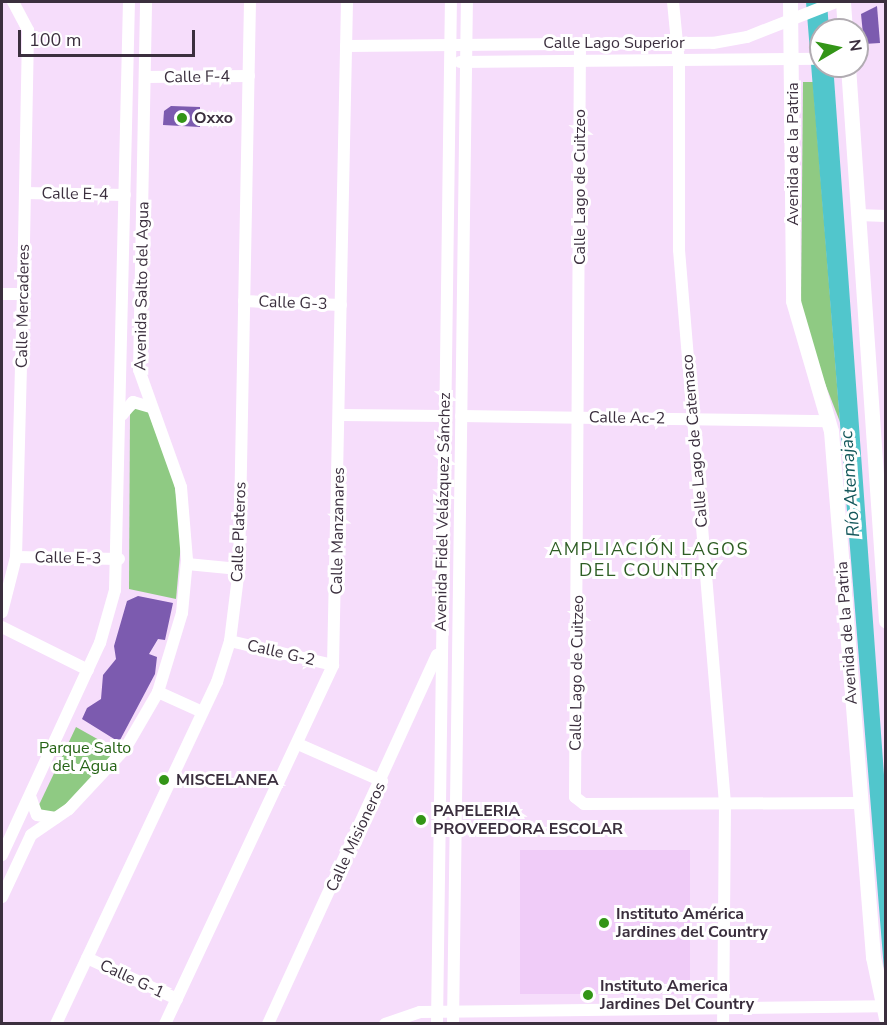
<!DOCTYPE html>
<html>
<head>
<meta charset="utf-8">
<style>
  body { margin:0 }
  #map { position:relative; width:887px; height:1025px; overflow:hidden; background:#f6ddfb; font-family:"Nunito Sans",sans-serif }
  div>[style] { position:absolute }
  .built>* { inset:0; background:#f0ccf8; transform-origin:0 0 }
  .green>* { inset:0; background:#8fca83 }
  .water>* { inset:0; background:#51c6cc }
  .building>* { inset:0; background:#7c5baf }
  .minor>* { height:12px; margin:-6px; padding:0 6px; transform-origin:6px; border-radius:6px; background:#fff }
  .major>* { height:15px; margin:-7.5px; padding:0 7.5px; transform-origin:7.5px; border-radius:7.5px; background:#fff }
  .dots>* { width:16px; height:16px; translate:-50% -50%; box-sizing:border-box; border:3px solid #fff; border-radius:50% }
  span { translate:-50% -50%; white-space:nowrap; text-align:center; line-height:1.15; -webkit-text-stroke:6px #fff; paint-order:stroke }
  .street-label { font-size:16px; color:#3b2f3e }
  .poi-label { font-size:16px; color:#3b2f3e; font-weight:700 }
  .left { translate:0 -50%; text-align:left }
  .park-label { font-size:16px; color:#246314 }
  .water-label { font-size:18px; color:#14575b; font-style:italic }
  .neighbourhood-label { font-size:18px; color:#2e5d24; letter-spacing:1.5px }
  .frame { position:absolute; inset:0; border:3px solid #3b2f3e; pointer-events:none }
  .north { position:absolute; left:809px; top:18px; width:60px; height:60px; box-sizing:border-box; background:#fff; border:2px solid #b1acb2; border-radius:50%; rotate:81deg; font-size:16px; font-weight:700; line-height:24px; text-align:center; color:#3b2f3e }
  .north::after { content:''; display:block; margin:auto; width:21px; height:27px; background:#339517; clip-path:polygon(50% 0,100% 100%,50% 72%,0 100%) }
  .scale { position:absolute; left:18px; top:30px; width:177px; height:27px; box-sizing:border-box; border:3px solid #3b2f3e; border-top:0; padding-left:8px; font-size:18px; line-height:21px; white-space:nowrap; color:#3b2f3e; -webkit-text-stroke:4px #fff; paint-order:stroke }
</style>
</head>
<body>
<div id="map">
  <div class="built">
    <i style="left:690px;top:850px;width:144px;height:170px;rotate:90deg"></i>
  </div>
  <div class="green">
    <i style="clip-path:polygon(803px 82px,813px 82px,840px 422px,808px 340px,801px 305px)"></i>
    <i style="clip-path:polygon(138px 407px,148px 411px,174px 482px,182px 532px,176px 599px,129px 589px,130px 413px)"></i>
    <i style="clip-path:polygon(76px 727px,117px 750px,90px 784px,54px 815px,45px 816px,38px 807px)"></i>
  </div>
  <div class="water">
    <i style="clip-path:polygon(806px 2px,827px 2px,829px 30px,821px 30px,821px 66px,833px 66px,834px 78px,885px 789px,885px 982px)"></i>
  </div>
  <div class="building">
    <i style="clip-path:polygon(877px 6px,880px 43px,864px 44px,861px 14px)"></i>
    <i style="clip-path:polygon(171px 106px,200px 107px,200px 127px,163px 125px,164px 111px)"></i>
    <i style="clip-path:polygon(138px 596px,173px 603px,165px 640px,158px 639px,149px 654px,157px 657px,155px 674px,119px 742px,82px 719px,87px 708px,101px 699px,103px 675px,116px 659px,114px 646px,127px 601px)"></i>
  </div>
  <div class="minor">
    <i style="left:673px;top:2px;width:61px;rotate:84.4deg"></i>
    <i style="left:679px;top:63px;width:187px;rotate:90deg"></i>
    <i style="left:679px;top:250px;width:556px;rotate:85.25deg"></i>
    <i style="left:725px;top:804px;width:220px;rotate:90.5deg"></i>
    <i style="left:580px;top:43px;width:754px;rotate:90.38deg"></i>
    <i style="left:575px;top:797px;width:11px;rotate:38deg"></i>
    <i style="left:584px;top:804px;width:277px;rotate:-0.2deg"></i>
    <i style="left:346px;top:46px;width:367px;rotate:-0.5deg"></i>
    <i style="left:713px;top:43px;width:35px;rotate:-10deg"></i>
    <i style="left:747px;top:37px;width:96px;rotate:-21.5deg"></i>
    <i style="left:460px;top:62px;width:361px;rotate:-0.5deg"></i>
    <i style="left:145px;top:77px;width:104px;rotate:-0.6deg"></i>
    <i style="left:25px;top:193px;width:100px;rotate:1.1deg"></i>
    <i style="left:858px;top:215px;width:28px;rotate:2deg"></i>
    <i style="left:2px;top:294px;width:21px"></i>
    <i style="left:244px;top:301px;width:97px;rotate:2.4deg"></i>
    <i style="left:122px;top:415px;width:17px;rotate:-50deg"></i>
    <i style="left:133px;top:402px;width:19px;rotate:16deg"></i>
    <i style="left:340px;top:415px;width:105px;rotate:0.5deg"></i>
    <i style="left:461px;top:416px;width:368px;rotate:0.8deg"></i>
    <i style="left:16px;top:557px;width:103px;rotate:1.1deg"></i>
    <i style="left:187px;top:564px;width:52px;rotate:5.5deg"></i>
    <i style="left:2px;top:612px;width:57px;rotate:-75.7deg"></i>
    <i style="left:16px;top:557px;width:263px;rotate:-88.5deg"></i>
    <i style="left:23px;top:294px;width:264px;rotate:-88.9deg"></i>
    <i style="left:28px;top:30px;width:32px;rotate:-118deg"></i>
    <i style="left:2px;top:627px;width:96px;rotate:26.6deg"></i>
    <i style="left:230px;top:641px;width:106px;rotate:13.1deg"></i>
    <i style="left:158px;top:692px;width:48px;rotate:24.4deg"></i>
    <i style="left:298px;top:744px;width:92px;rotate:23.8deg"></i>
    <i style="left:30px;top:796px;width:20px;rotate:70deg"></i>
    <i style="left:37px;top:815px;width:19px;rotate:9deg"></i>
    <i style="left:2px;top:855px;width:234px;rotate:-65.2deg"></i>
    <i style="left:100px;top:643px;width:55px;rotate:-74.2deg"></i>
    <i style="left:115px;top:590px;width:588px;rotate:-88.64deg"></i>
    <i style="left:2px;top:897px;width:68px;rotate:-64.9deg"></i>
    <i style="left:31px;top:835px;width:46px;rotate:-34.4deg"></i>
    <i style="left:69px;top:809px;width:82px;rotate:-47deg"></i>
    <i style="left:125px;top:749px;width:66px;rotate:-59.9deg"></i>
    <i style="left:158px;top:692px;width:83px;rotate:-73.1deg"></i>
    <i style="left:182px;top:613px;width:53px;rotate:-84.6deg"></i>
    <i style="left:187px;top:560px;width:73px;rotate:-94.7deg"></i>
    <i style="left:181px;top:487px;width:124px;rotate:-109.7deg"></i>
    <i style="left:139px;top:370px;width:368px;rotate:-88.9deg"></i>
    <i style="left:87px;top:958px;width:99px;rotate:24.5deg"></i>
    <i style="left:56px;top:1024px;width:378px;rotate:-64.8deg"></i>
    <i style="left:217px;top:682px;width:43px;rotate:-72.4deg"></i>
    <i style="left:230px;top:641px;width:73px;rotate:-82.9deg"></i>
    <i style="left:239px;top:569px;width:567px;rotate:-88.89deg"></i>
    <i style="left:165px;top:1024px;width:396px;rotate:-64.9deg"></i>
    <i style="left:333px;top:665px;width:663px;rotate:-88.79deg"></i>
    <i style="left:268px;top:1024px;width:406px;rotate:-65.4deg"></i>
    <i style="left:385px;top:1024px;width:37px;rotate:-19deg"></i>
    <i style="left:420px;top:1012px;width:462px;rotate:-0.7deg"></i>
    <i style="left:437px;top:1024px;width:1022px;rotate:-89.22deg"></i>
    <i style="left:453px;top:1024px;width:1022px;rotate:-89.22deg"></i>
  </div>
  <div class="major">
    <i style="left:790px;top:2px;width:299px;rotate:89.4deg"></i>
    <i style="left:793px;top:301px;width:135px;rotate:73.7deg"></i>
    <i style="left:831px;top:431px;width:528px;rotate:85.43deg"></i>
    <i style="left:873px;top:957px;width:62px;rotate:78deg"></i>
    <i style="left:843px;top:2px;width:28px;rotate:86deg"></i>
    <i style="left:848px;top:66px;width:556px;rotate:86.08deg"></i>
  </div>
  <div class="dots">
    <i style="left:182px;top:118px;background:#339517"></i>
    <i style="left:164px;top:780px;background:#339517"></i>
    <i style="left:421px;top:820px;background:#339517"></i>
    <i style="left:604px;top:923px;background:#339517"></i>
    <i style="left:588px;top:995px;background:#339517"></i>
  </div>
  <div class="street-label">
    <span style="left:614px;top:43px">Calle Lago Superior</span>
    <span style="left:197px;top:77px;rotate:-1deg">Calle F-4</span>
    <span style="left:793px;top:154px;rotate:-90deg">Avenida de la Patria</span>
    <span style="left:580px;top:187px;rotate:-90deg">Calle Lago de Cuitzeo</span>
    <span style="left:75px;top:194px;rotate:1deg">Calle E-4</span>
    <span style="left:142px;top:286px;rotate:-89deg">Avenida Salto del Agua</span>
    <span style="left:293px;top:303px;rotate:2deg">Calle G-3</span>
    <span style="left:23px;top:306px;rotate:-89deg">Calle Mercaderes</span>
    <span style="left:627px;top:418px;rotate:1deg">Calle Ac-2</span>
    <span style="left:695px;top:441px;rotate:-95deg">Calle Lago de Catemaco</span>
    <span style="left:443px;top:512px;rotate:-89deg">Avenida Fidel Velázquez Sánchez</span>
    <span style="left:338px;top:531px;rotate:-89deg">Calle Manzanares</span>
    <span style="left:239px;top:532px;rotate:-88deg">Calle Plateros</span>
    <span style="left:68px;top:558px;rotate:1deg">Calle E-3</span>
    <span style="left:847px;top:633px;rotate:-94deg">Avenida de la Patria</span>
    <span style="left:281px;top:653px;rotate:13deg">Calle G-2</span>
    <span style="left:577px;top:673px;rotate:-89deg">Calle Lago de Cuitzeo</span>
    <span style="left:356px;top:837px;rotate:-65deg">Calle Misioneros</span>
    <span style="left:132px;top:979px;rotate:25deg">Calle G-1</span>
  </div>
  <div class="poi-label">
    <span class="left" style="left:194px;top:118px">Oxxo</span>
    <span class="left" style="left:176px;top:780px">MISCELANEA</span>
    <span class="left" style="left:433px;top:820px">PAPELERIA<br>PROVEEDORA ESCOLAR</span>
    <span class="left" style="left:616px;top:923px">Instituto América<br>Jardines del Country</span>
    <span class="left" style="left:600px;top:995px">Instituto America<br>Jardines Del Country</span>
  </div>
  <div class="park-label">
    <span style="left:85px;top:757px">Parque Salto<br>del Agua</span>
  </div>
  <div class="water-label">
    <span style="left:850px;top:484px;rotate:-94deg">Río Atemajac</span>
  </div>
  <div class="neighbourhood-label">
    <span style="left:649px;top:560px">AMPLIACIÓN LAGOS<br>DEL COUNTRY</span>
  </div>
  <div class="frame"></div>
  <div class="north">N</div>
  <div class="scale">100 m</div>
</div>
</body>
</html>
